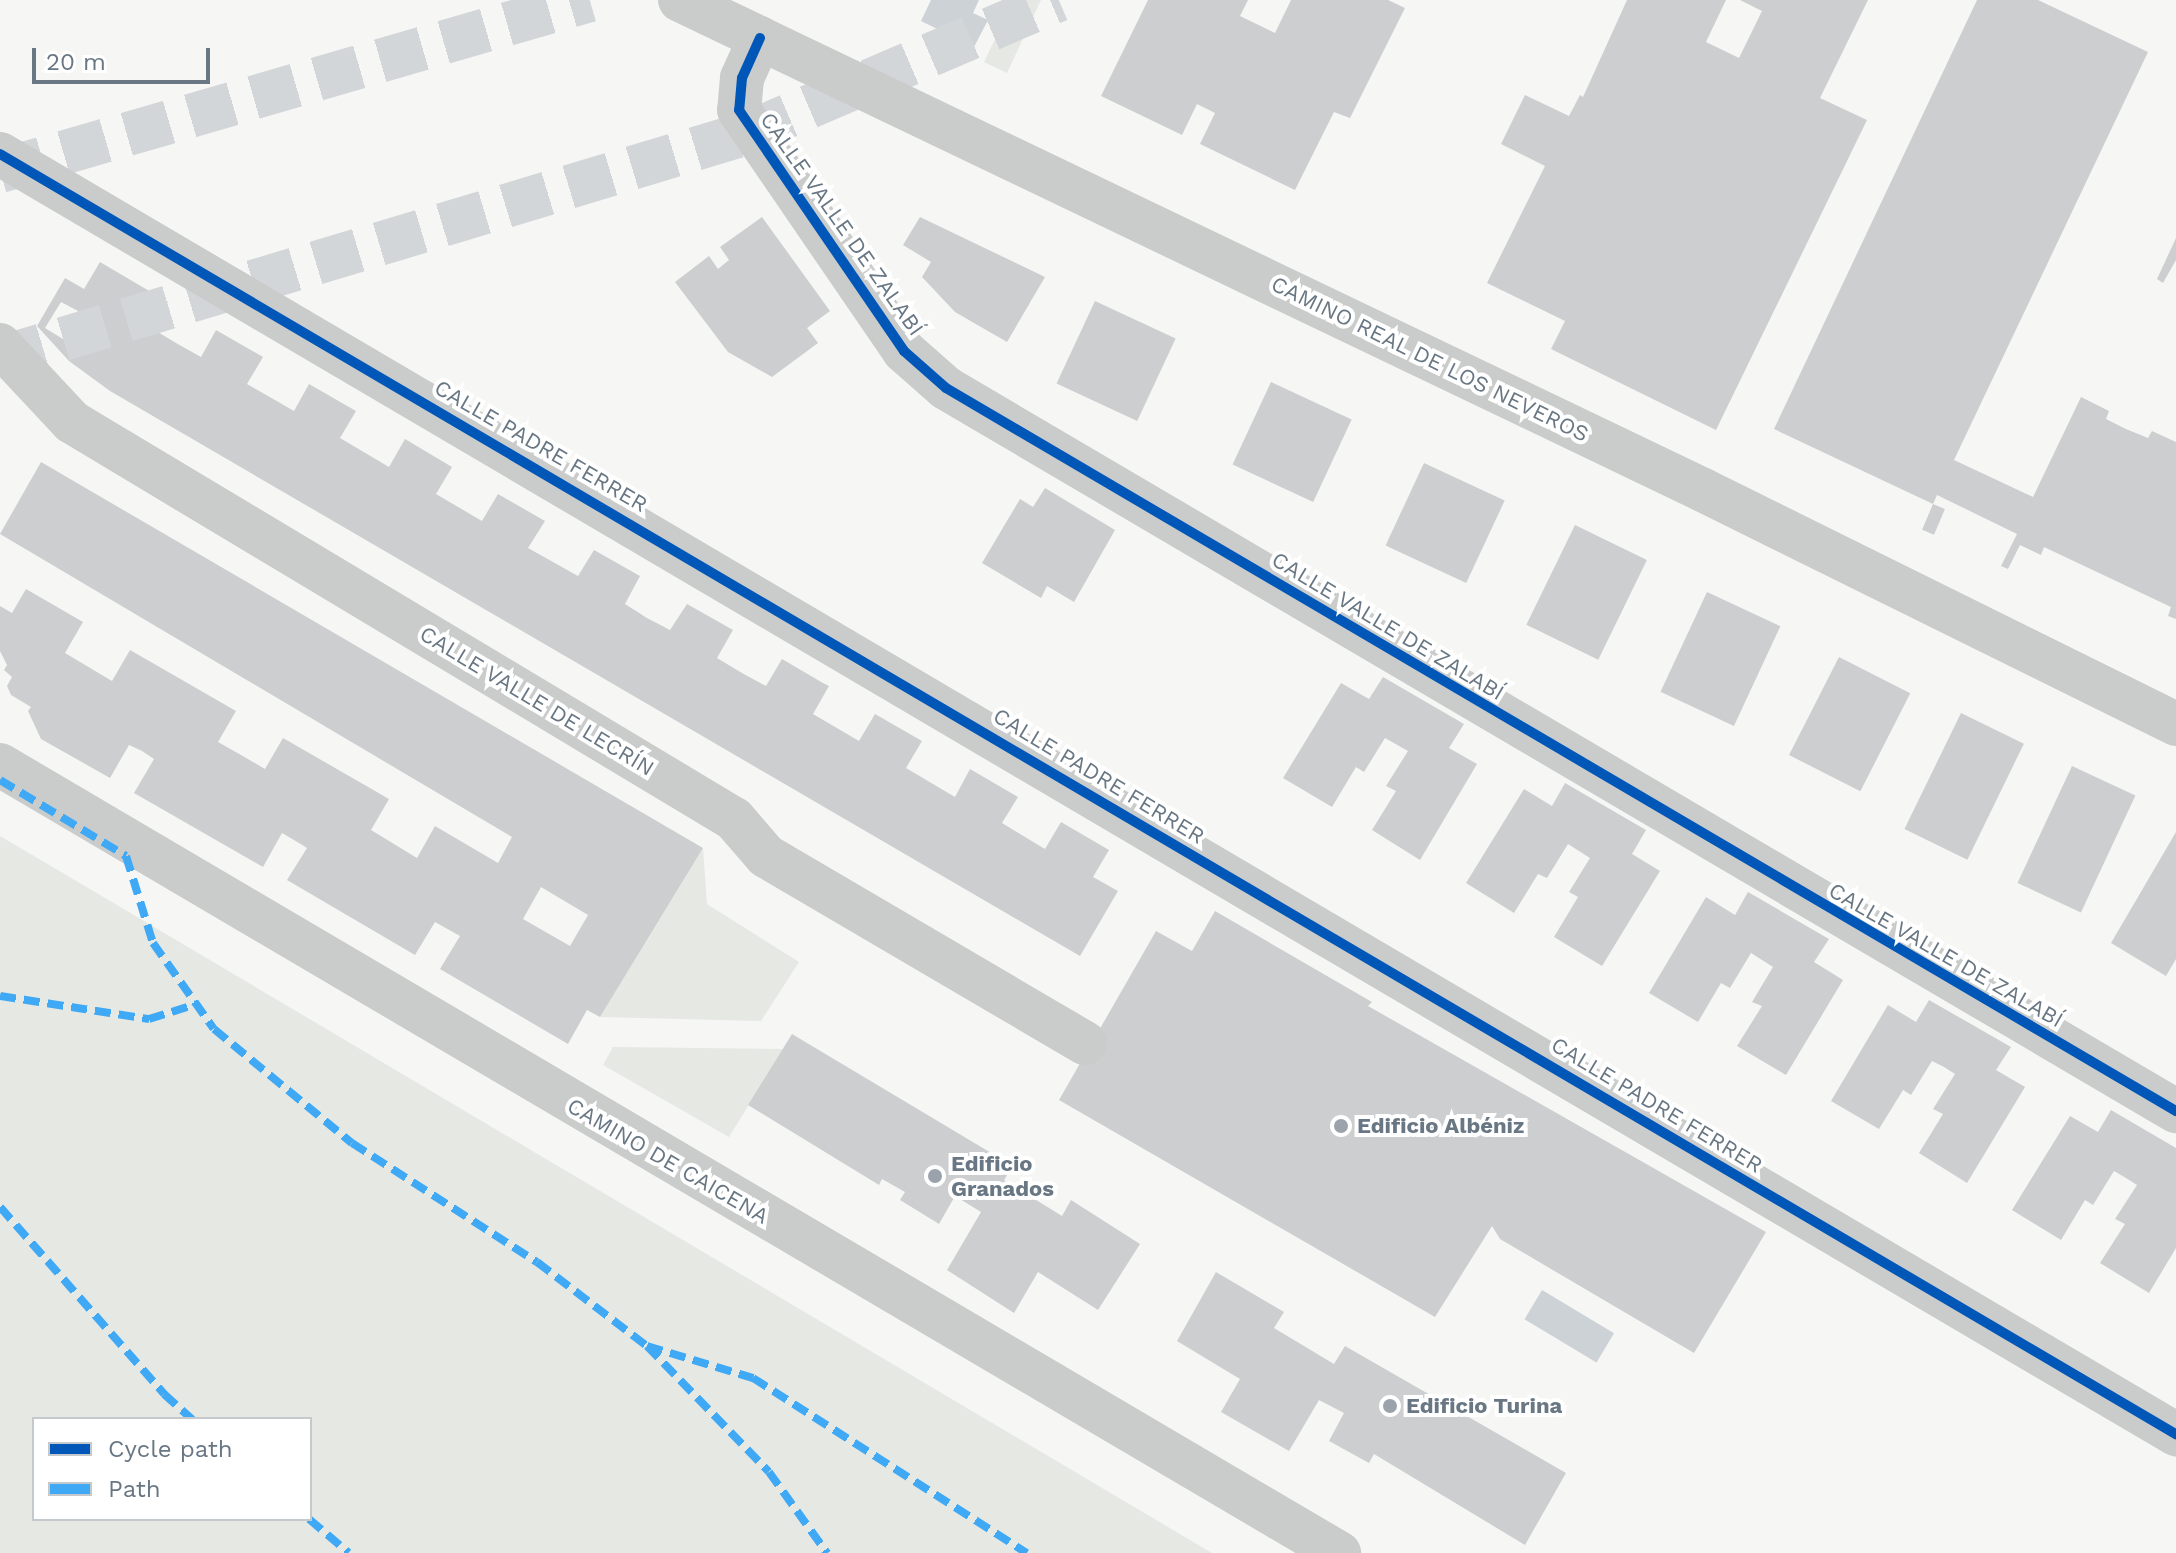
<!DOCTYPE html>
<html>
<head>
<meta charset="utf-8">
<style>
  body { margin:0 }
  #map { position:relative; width:2176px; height:1553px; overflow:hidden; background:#f6f6f5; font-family:"Work Sans",sans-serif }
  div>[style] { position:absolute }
  .green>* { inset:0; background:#e6e8e3 }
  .water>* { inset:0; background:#ccd2d6; transform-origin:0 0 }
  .building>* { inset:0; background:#cdcecf; transform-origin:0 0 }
  .motorway-tunnel>* { height:44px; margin-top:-22px; transform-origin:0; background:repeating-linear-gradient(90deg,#d2d6d8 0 44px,transparent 0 66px) }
  .minor>* { height:44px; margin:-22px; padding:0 22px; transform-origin:22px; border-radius:22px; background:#cacccc }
  .tertiary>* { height:44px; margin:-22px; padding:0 22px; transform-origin:22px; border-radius:22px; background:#cacccc }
  .quiet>* { height:8px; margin-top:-4px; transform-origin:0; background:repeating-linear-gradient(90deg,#3fa9f5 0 16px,transparent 0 24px) }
  .cycleway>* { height:10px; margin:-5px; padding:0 5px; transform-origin:5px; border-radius:5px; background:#0057b8 }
  .dots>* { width:22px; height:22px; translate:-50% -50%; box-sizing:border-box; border:4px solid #fff; border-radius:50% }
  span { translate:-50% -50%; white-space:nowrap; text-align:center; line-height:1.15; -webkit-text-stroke:8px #fff; paint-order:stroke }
  .street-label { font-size:22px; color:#687783 }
  .poi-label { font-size:22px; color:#687783; font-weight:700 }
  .left { translate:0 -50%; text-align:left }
  .legend { position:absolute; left:32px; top:1417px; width:280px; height:104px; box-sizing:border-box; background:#fff; border:2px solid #c3c9cd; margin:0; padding:10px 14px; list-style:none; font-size:24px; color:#687783 }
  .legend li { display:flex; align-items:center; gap:16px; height:40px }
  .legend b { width:40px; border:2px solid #c3c9cd }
  .scale { position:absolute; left:32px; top:48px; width:178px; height:36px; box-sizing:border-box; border:4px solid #687783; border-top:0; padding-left:10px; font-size:24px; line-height:28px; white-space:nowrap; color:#687783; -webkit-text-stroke:6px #fff; paint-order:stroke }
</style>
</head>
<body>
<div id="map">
  <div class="green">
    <i style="clip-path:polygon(1014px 0,1041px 0,1007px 73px,984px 62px)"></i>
    <i style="clip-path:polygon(evenodd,0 836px,34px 856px,1212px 1553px,0 1553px,0 836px,34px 1419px,310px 1419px,310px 1519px,34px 1519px,34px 1419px)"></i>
    <i style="clip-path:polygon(703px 848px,707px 904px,799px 962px,761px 1021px,600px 1017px)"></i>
    <i style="clip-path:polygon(613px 1047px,783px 1049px,729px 1137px,603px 1065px)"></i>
  </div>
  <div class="water">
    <i style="clip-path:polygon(931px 0,979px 0,973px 13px,988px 20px,974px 47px,921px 21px)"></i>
    <i style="left:1542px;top:1290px;width:84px;height:34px;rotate:31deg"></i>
  </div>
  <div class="building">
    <i style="clip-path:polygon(1148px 0,1248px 0,1240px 16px,1275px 33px,1291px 0,1388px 0,1405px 8px,1350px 118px,1334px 112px,1295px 190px,1200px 144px,1215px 113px,1197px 104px,1182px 135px,1101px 96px)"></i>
    <i style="clip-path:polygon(1627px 0,1726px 0,1706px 42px,1739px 58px,1762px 11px,1740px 0,1868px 0,1820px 98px,1867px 120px,1716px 430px,1551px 349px,1565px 321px,1487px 283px,1545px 166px,1501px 144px,1525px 95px,1569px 116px,1580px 95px,1583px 97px)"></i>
    <i style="clip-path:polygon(1977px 0,2038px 0,2148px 52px,1954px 460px,2033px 497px,2081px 397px,2109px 411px,2106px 419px,2126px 429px,2148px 438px,2152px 431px,2176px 442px,2176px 619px,2168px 616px,2171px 607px,2044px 547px,2041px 555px,2020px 545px,2008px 569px,2001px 566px,2017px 534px,1937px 495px,1933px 504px,1774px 429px)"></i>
    <i style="clip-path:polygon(762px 217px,830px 311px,807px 328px,818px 343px,772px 377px,728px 352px,675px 282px,709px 256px,718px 269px,729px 260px,720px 247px)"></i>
    <i style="clip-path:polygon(920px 217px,1045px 277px,1007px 342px,955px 312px,922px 277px,931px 262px,903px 245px)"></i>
    <i style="clip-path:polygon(2176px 238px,2176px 260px,2163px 283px,2157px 279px)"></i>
    <i style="clip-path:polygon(evenodd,100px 262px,168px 302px,153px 329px,176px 343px,201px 357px,216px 330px,263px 357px,247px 384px,294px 411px,309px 384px,356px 411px,340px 438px,389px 467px,405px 439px,452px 467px,436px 494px,482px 521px,498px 494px,545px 521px,528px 548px,578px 576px,594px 550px,640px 576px,625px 604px,647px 618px,670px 630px,687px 604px,733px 630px,717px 658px,742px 673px,766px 686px,782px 659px,823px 683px,829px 686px,813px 714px,859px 741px,875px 714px,922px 741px,906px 768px,955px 797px,970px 769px,1018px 797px,1002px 823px,1025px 837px,1045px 849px,1061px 822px,1109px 850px,1093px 877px,1118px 891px,1080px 956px,110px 391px,69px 361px,37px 326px,65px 278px,84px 289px,100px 262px,61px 302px,78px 311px,63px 339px,45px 328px,61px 302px)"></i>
    <i style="left:1095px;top:301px;width:89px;height:91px;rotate:25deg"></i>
    <i style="left:1271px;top:382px;width:89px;height:91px;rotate:25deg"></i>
    <i style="clip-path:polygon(evenodd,41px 462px,703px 848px,600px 1017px,587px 1010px,568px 1044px,440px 969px,460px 936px,435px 922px,415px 955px,287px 880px,307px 848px,294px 840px,282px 833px,263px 867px,134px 793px,154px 759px,142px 751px,129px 745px,110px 778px,41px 739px,28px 711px,31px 707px,11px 695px,7px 686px,12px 677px,4px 670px,7px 665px,0 651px,0 606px,12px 613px,26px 589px,83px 622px,65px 653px,112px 681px,130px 650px,236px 711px,218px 742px,241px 755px,265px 769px,283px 738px,389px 799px,371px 830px,417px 858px,435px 826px,498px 863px,512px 837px,0 534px,41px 462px,541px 887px,588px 915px,570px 946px,523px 919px,541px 887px)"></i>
    <i style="left:1424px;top:463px;width:89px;height:91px;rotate:25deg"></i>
    <i style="clip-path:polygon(1045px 488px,1115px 530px,1074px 602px,1047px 586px,1041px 598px,982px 563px,1020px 499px,1033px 507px)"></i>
    <i style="left:1933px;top:504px;width:13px;height:28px;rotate:23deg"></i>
    <i style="left:1575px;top:525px;width:80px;height:111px;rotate:26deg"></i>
    <i style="left:1707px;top:592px;width:81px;height:110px;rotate:25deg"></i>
    <i style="left:1839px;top:657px;width:80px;height:110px;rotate:27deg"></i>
    <i style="clip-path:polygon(1383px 677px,1464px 724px,1449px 748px,1477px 764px,1420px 860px,1372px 830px,1396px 791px,1386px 786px,1408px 751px,1385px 738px,1364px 772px,1356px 767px,1332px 807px,1283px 778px,1341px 683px,1369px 699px)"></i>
    <i style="left:1961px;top:713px;width:70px;height:129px;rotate:26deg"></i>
    <i style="left:2072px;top:766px;width:70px;height:129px;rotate:25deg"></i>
    <i style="clip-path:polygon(1565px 783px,1646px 830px,1632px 854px,1660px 871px,1602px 966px,1554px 937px,1578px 897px,1569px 892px,1590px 858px,1568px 844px,1547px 878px,1538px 874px,1514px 913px,1466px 883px,1524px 789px,1552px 806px)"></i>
    <i style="clip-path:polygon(2176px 832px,2176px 959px,2166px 976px,2111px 943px)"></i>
    <i style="clip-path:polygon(1748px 892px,1829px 939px,1814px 962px,1843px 980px,1786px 1075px,1737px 1046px,1762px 1006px,1752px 1002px,1773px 967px,1751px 953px,1730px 988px,1721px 983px,1698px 1022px,1649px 993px,1706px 897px,1735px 915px)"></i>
    <i style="clip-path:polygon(1215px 911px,1372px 1002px,1368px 1006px,1766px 1232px,1694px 1353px,1500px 1239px,1492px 1226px,1435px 1317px,1059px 1100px,1156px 931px,1192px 951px)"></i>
    <i style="clip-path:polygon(1929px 1000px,2011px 1047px,1996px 1070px,2025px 1087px,1967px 1183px,1919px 1153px,1943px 1114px,1933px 1109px,1955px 1074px,1944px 1067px,1932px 1061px,1911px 1095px,1903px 1090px,1879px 1129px,1831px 1101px,1888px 1005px,1916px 1022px)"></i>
    <i style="clip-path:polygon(792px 1034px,1013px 1166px,1004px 1180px,1062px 1216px,1071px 1200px,1140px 1244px,1098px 1310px,1038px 1272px,1014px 1313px,947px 1270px,981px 1212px,955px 1196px,939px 1224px,900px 1200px,905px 1192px,882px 1179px,879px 1185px,748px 1105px)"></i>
    <i style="clip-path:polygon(2111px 1110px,2176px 1148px,2176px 1248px,2149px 1293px,2100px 1263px,2125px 1224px,2115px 1219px,2137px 1185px,2126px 1178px,2114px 1171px,2093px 1205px,2085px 1200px,2061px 1240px,2012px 1210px,2070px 1116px,2098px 1132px)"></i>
    <i style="clip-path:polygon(1216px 1272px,1284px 1312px,1274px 1328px,1334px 1364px,1345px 1346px,1566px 1473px,1525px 1545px,1374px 1454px,1369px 1463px,1329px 1441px,1344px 1413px,1319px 1400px,1289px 1451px,1221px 1412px,1240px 1379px,1177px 1341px)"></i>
  </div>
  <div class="motorway-tunnel">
    <i style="left:0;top:171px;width:614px;rotate:-16.16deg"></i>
    <i style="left:0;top:358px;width:781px;rotate:-16.74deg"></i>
    <i style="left:748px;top:133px;width:338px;rotate:-23.2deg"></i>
  </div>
  <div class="minor">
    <i style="left:760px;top:38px;width:44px;rotate:114.2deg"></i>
    <i style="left:742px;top:78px;width:32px;rotate:95deg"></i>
    <i style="left:739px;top:110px;width:292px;rotate:55.6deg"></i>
    <i style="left:904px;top:351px;width:56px;rotate:41.4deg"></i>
    <i style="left:946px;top:388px;width:1427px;rotate:30.45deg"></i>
    <i style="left:0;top:154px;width:2525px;rotate:30.47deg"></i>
    <i style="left:0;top:345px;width:105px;rotate:46.9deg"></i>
    <i style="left:72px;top:422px;width:772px;rotate:30.95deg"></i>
    <i style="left:734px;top:819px;width:49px;rotate:49.1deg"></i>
    <i style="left:766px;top:856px;width:370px;rotate:30.4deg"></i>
  </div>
  <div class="tertiary">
    <i style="left:680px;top:0;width:1134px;rotate:25.59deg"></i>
    <i style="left:1703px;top:490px;width:528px;rotate:26.32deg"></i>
    <i style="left:0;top:765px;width:1554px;rotate:30.48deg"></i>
  </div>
  <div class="quiet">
    <i style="left:0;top:780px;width:147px;rotate:31.1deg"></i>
    <i style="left:126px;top:856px;width:91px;rotate:72.8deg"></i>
    <i style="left:153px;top:943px;width:105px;rotate:54.7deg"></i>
    <i style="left:214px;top:1029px;width:179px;rotate:39.6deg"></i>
    <i style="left:352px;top:1143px;width:220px;rotate:32.8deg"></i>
    <i style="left:537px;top:1262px;width:138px;rotate:37.4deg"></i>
    <i style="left:647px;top:1346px;width:175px;rotate:45.9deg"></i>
    <i style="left:769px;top:1472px;width:100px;rotate:54.4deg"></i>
    <i style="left:0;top:996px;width:151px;rotate:8.8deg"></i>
    <i style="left:149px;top:1019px;width:50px;rotate:-17.4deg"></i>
    <i style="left:0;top:1207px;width:249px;rotate:48.7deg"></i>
    <i style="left:164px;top:1394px;width:38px;rotate:42deg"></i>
    <i style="left:647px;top:1346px;width:111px;rotate:16.8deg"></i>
    <i style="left:753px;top:1378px;width:325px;rotate:32.6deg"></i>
    <i style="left:309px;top:1519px;width:52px;rotate:40.4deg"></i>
  </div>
  <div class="cycleway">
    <i style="left:760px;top:38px;width:44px;rotate:114.2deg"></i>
    <i style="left:742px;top:78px;width:32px;rotate:95deg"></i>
    <i style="left:739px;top:110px;width:292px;rotate:55.6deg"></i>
    <i style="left:904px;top:351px;width:56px;rotate:41.4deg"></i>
    <i style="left:946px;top:388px;width:1427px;rotate:30.45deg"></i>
    <i style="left:0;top:154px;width:2525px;rotate:30.47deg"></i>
  </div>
  <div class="dots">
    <i style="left:1341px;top:1126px;background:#9aa3ab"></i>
    <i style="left:935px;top:1176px;background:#9aa3ab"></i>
    <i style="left:1390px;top:1406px;background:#9aa3ab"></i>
  </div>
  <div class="street-label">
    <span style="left:842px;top:224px;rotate:55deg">CALLE VALLE DE ZALABÍ</span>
    <span style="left:1430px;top:359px;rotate:26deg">CAMINO REAL DE LOS NEVEROS</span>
    <span style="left:541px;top:446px;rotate:30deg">CALLE PADRE FERRER</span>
    <span style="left:1388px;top:626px;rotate:31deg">CALLE VALLE DE ZALABÍ</span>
    <span style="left:537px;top:701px;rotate:31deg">CALLE VALLE DE LECRÍN</span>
    <span style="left:1099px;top:776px;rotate:31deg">CALLE PADRE FERRER</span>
    <span style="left:1946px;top:955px;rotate:30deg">CALLE VALLE DE ZALABÍ</span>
    <span style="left:1657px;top:1105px;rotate:31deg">CALLE PADRE FERRER</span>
    <span style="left:668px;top:1161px;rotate:30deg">CAMINO DE CAICENA</span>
  </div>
  <div class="poi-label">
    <span class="left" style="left:1357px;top:1126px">Edificio Albéniz</span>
    <span class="left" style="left:951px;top:1176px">Edificio<br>Granados</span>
    <span class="left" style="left:1406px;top:1406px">Edificio Turina</span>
  </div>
  <ul class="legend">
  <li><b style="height:10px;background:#0057b8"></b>Cycle path</li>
  <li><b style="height:10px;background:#3fa9f5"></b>Path</li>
  </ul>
  <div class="scale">20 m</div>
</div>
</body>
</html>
